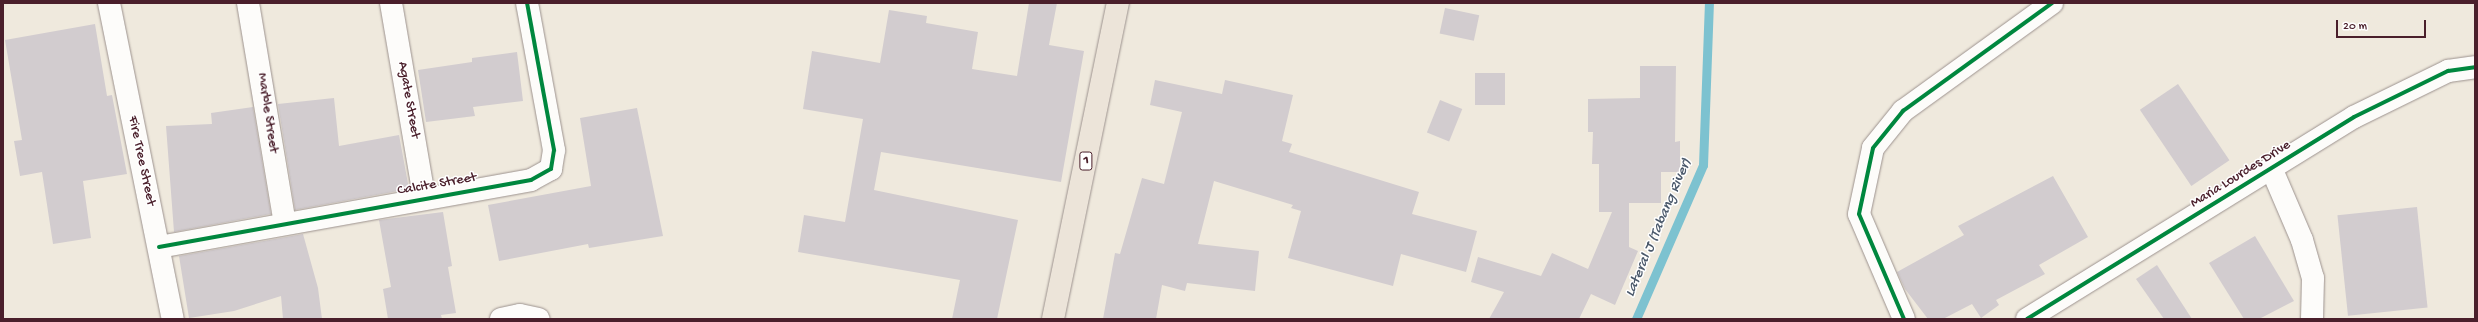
<!DOCTYPE html>
<html>
<head>
<meta charset="utf-8">
<style>
  body { margin:0 }
  #map { position:relative; width:2478px; height:322px; overflow:hidden; background:#efe9dd; font-family:"Gochi Hand",sans-serif }
  div>[style] { position:absolute }
  .stream>* { height:9px; margin:-4.5px; padding:0 4.5px; transform-origin:4.5px; border-radius:4.5px; background:#7dc2d0 }
  .building>* { inset:0; background:#d2cccf; transform-origin:0 0 }
  .roads { filter:drop-shadow(0 0 1px #9c928e) drop-shadow(0 0 1px #9c928e) }
  .minor>* { height:22px; margin:-11px; padding:0 11px; transform-origin:11px; border-radius:11px; background:#fdfcfa }
  .trunk>* { height:22px; margin:-11px; padding:0 11px; transform-origin:11px; border-radius:11px; background:#ece4d9 }
  .cycleway>* { height:4px; margin:-2px; padding:0 2px; transform-origin:2px; border-radius:2px; background:#00873e }
  span { translate:-50% -50%; white-space:nowrap; text-align:center; line-height:1.15; -webkit-text-stroke:3px #fff; paint-order:stroke }
  .shield-label span { padding:1px 3px; background:#fff; border:1px solid; border-radius:3px; -webkit-text-stroke-width:0 }
  .shield-label { font-size:13px; color:#4a1f2b; font-weight:700 }
  .street-label { font-size:14px; color:#4a1f2b }
  .water-label { font-size:15px; color:#4b596b; font-style:italic }
  .frame { position:absolute; inset:0; border:4px solid #4a1f2b; pointer-events:none }
  .scale { position:absolute; left:2336px; top:20px; width:90px; height:18px; box-sizing:border-box; border:2px solid #4a1f2b; border-top:0; padding-left:5px; font-size:12px; line-height:14px; white-space:nowrap; color:#4a1f2b; -webkit-text-stroke:3px #fff; paint-order:stroke }
</style>
</head>
<body>
<div id="map">
  <div class="stream">
    <i style="left:1636px;top:319px;width:168px;rotate:-66.5deg"></i>
    <i style="left:1703px;top:165px;width:162px;rotate:-87.9deg"></i>
  </div>
  <div class="building">
    <i style="clip-path:polygon(1029px 3px,1057px 3px,1049px 45px,1084px 51px,1061px 182px,881px 152px,874px 190px,1018px 220px,997px 319px,952px 319px,960px 280px,798px 252px,804px 215px,845px 222px,863px 119px,803px 109px,812px 51px,880px 63px,889px 10px,927px 16px,926px 23px,978px 32px,972px 69px,1017px 76px)"></i>
    <i style="left:1445px;top:8px;width:35px;height:26px;rotate:12deg"></i>
    <i style="clip-path:polygon(95px 24px,107px 96px,112px 95px,127px 174px,83px 181px,91px 238px,53px 244px,42px 172px,20px 176px,14px 141px,22px 140px,5px 40px)"></i>
    <i style="clip-path:polygon(517px 52px,523px 101px,473px 107px,475px 116px,426px 122px,418px 70px,472px 62px,472px 58px)"></i>
    <i style="clip-path:polygon(1640px 66px,1676px 66px,1675px 142px,1680px 141px,1680px 172px,1661px 172px,1661px 203px,1629px 203px,1629px 247px,1638px 251px,1615px 305px,1591px 294px,1579px 319px,1489px 319px,1504px 292px,1471px 282px,1478px 257px,1541px 276px,1552px 253px,1588px 269px,1612px 212px,1599px 212px,1599px 164px,1592px 164px,1593px 132px,1588px 132px,1588px 99px,1640px 98px)"></i>
    <i style="left:1475px;top:73px;width:30px;height:32px"></i>
    <i style="clip-path:polygon(1155px 80px,1222px 94px,1225px 80px,1293px 95px,1282px 141px,1292px 144px,1289px 152px,1419px 192px,1412px 214px,1477px 231px,1466px 272px,1401px 254px,1393px 286px,1288px 258px,1301px 211px,1291px 208px,1293px 205px,1214px 181px,1198px 244px,1259px 251px,1255px 291px,1187px 283px,1185px 291px,1162px 285px,1156px 319px,1103px 319px,1115px 253px,1120px 254px,1142px 178px,1164px 184px,1182px 112px,1150px 105px)"></i>
    <i style="left:2178px;top:84px;width:92px;height:46px;rotate:56deg"></i>
    <i style="clip-path:polygon(334px 98px,339px 146px,399px 135px,409px 189px,295px 210px,278px 104px)"></i>
    <i style="left:1440px;top:100px;width:24px;height:35px;rotate:22deg"></i>
    <i style="clip-path:polygon(253px 107px,271px 214px,174px 232px,166px 126px,212px 124px,211px 113px)"></i>
    <i style="clip-path:polygon(637px 108px,663px 236px,589px 248px,588px 244px,499px 261px,488px 205px,591px 186px,580px 118px)"></i>
    <i style="clip-path:polygon(2053px 176px,2088px 237px,2039px 265px,2045px 274px,1996px 300px,1999px 305px,1981px 318px,1972px 304px,1943px 319px,1928px 319px,1905px 289px,1897px 272px,1964px 235px,1958px 226px)"></i>
    <i style="left:2417px;top:207px;width:101px;height:80px;rotate:84deg"></i>
    <i style="clip-path:polygon(443px 212px,452px 266px,448px 267px,456px 313px,441px 315px,442px 319px,388px 319px,383px 289px,391px 287px,379px 220px)"></i>
    <i style="clip-path:polygon(303px 234px,318px 288px,322px 319px,283px 319px,281px 296px,234px 311px,189px 318px,179px 256px)"></i>
    <i style="clip-path:polygon(2255px 236px,2294px 301px,2259px 319px,2244px 319px,2209px 263px)"></i>
    <i style="clip-path:polygon(2157px 265px,2192px 319px,2164px 319px,2136px 279px)"></i>
  </div>
  <div class="roads">
    <div class="minor">
      <i style="left:109px;top:3px;width:322px;rotate:78.6deg"></i>
      <i style="left:248px;top:3px;width:223px;rotate:80.5deg"></i>
      <i style="left:391px;top:3px;width:197px;rotate:80.3deg"></i>
      <i style="left:2272px;top:170px;width:76px;rotate:66.8deg"></i>
      <i style="left:2302px;top:240px;width:40px;rotate:74deg"></i>
      <i style="left:2313px;top:278px;width:41px;rotate:91.4deg"></i>
      <i style="left:159px;top:247px;width:378px;rotate:-10.2deg"></i>
      <i style="left:531px;top:180px;width:23px;rotate:-29deg"></i>
      <i style="left:551px;top:169px;width:19px;rotate:-81deg"></i>
      <i style="left:554px;top:150px;width:149px;rotate:-100.4deg"></i>
      <i style="left:501px;top:319px;width:19px;rotate:-12deg"></i>
      <i style="left:520px;top:315px;width:19px;rotate:12deg"></i>
      <i style="left:1904px;top:319px;width:114px;rotate:-113.2deg"></i>
      <i style="left:1859px;top:214px;width:67px;rotate:-78deg"></i>
      <i style="left:1873px;top:148px;width:48px;rotate:-51deg"></i>
      <i style="left:1903px;top:111px;width:184px;rotate:-35.9deg"></i>
      <i style="left:2027px;top:319px;width:384px;rotate:-31.7deg"></i>
      <i style="left:2354px;top:117px;width:105px;rotate:-26.1deg"></i>
      <i style="left:2448px;top:71px;width:27px;rotate:-8deg"></i>
    </div>
    <div class="trunk">
      <i style="left:1053px;top:319px;width:323px;rotate:-78.4deg"></i>
    </div>
  </div>
  <div class="cycleway">
    <i style="left:159px;top:247px;width:378px;rotate:-10.2deg"></i>
    <i style="left:531px;top:180px;width:23px;rotate:-29deg"></i>
    <i style="left:551px;top:169px;width:19px;rotate:-81deg"></i>
    <i style="left:554px;top:150px;width:149px;rotate:-100.4deg"></i>
    <i style="left:1904px;top:319px;width:114px;rotate:-113.2deg"></i>
    <i style="left:1859px;top:214px;width:67px;rotate:-78deg"></i>
    <i style="left:1873px;top:148px;width:48px;rotate:-51deg"></i>
    <i style="left:1903px;top:111px;width:184px;rotate:-35.9deg"></i>
    <i style="left:2027px;top:319px;width:384px;rotate:-31.7deg"></i>
    <i style="left:2354px;top:117px;width:105px;rotate:-26.1deg"></i>
    <i style="left:2448px;top:71px;width:27px;rotate:-8deg"></i>
  </div>
  <div class="shield-label">
    <span style="left:1086px;top:161px">1</span>
  </div>
  <div class="street-label">
    <span style="left:408px;top:100px;rotate:80deg">Agate Street</span>
    <span style="left:267px;top:113px;rotate:81deg">Marble Street</span>
    <span style="left:141px;top:161px;rotate:78deg">Fire Tree Street</span>
    <span style="left:2241px;top:175px;rotate:-32deg">Maria Lourdes Drive</span>
    <span style="left:437px;top:185px;rotate:-10deg">Calcite Street</span>
  </div>
  <div class="water-label">
    <span style="left:1659px;top:228px;rotate:-67deg">Lateral J (Tabang River)</span>
  </div>
  <div class="frame"></div>
  <div class="scale">20 m</div>
</div>
</body>
</html>
